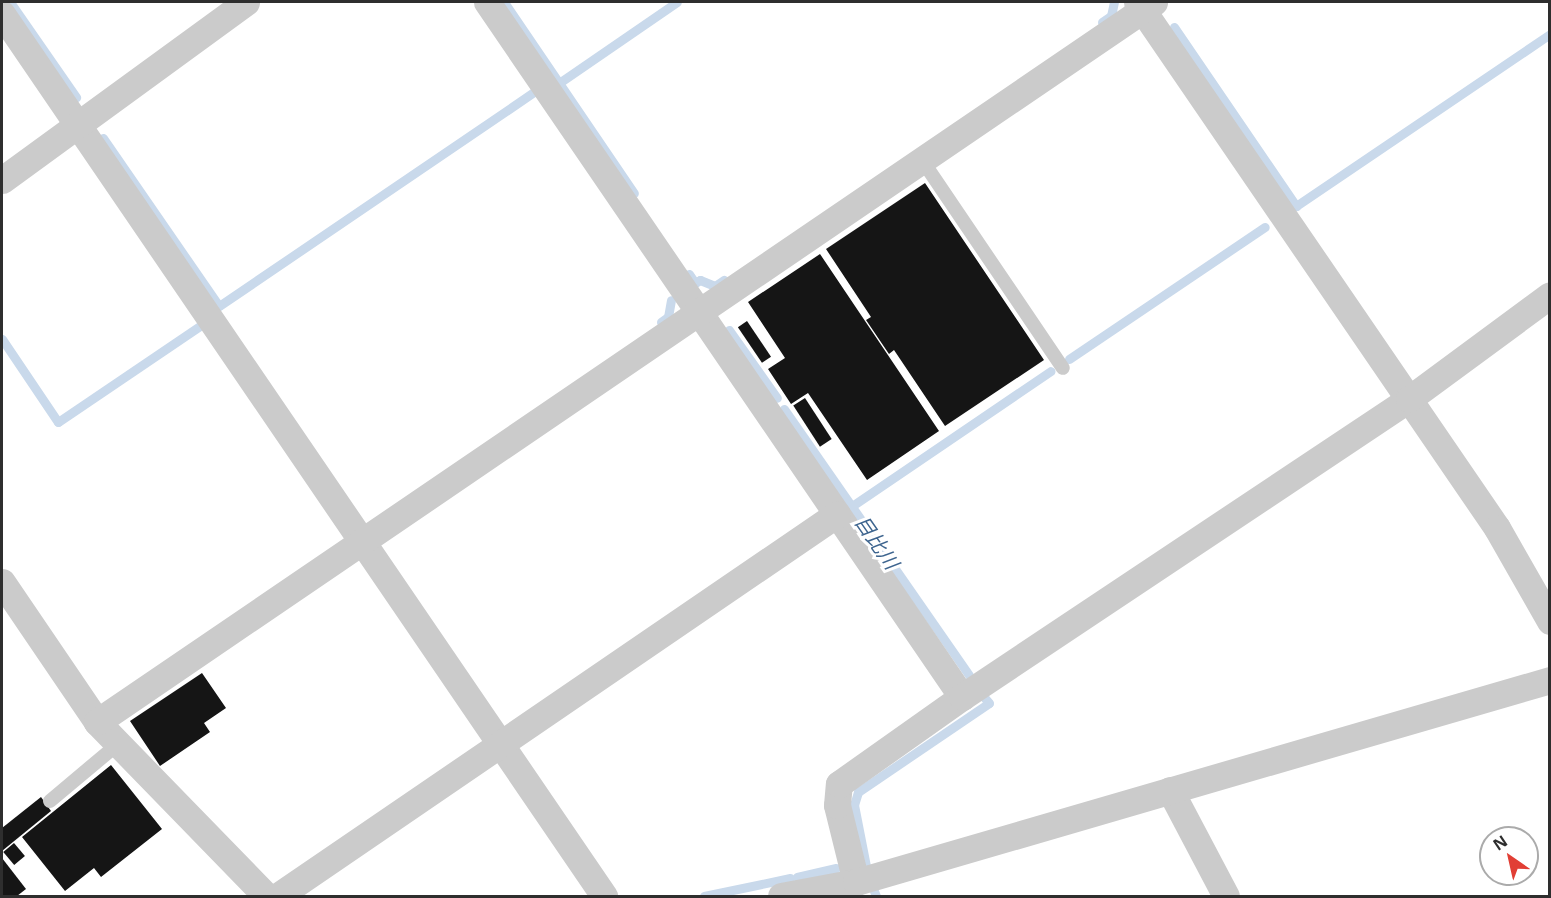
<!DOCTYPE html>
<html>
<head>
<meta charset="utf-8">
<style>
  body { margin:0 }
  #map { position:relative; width:1551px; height:898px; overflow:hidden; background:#fff; font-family:"Noto Sans","Noto Sans JP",sans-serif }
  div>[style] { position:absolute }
  .stream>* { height:9px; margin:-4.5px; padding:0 4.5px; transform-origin:4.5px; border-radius:4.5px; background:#c9d9eb }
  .building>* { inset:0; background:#151515; transform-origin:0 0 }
  .lane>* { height:14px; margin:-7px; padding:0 7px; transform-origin:7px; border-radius:7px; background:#cbcbcb }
  .street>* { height:27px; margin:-13.5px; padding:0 13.5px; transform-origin:13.5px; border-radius:13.5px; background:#cbcbcb }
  span { translate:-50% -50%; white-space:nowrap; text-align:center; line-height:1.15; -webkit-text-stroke:6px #fff; paint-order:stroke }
  .water-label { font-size:20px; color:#3e658f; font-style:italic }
  .frame { position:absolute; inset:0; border:3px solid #2e2e2e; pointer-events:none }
  .north { position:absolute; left:1479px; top:826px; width:60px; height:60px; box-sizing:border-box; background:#fff; border:2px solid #ababab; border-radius:50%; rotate:326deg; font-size:16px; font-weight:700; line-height:24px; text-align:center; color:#2e2e2e }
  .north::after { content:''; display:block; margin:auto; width:21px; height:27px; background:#e13f35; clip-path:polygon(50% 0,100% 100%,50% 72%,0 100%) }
</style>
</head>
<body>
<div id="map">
  <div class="stream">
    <i style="left:10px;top:2px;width:116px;rotate:55.2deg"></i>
    <i style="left:504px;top:2px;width:231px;rotate:55.8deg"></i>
    <i style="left:1102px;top:22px;width:11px;rotate:-34deg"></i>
    <i style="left:1111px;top:16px;width:14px;rotate:-78deg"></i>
    <i style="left:1174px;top:27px;width:217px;rotate:55.7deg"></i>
    <i style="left:1296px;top:206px;width:307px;rotate:-34.1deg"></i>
    <i style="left:559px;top:83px;width:143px;rotate:-34.5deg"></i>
    <i style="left:103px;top:138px;width:204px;rotate:55.4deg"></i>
    <i style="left:219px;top:306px;width:381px;rotate:-34.2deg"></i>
    <i style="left:689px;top:274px;width:11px;rotate:56deg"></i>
    <i style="left:695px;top:283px;width:6px;rotate:-31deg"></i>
    <i style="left:700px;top:280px;width:16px;rotate:22deg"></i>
    <i style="left:715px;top:286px;width:11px;rotate:-34deg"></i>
    <i style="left:661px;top:322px;width:9px;rotate:-36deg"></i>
    <i style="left:668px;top:317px;width:17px;rotate:-80deg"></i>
    <i style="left:729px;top:330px;width:83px;rotate:54.8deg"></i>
    <i style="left:2px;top:339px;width:100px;rotate:56deg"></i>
    <i style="left:58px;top:422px;width:173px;rotate:-34.1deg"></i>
    <i style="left:1069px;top:359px;width:236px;rotate:-34deg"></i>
    <i style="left:784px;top:409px;width:324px;rotate:55.2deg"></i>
    <i style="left:852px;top:506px;width:240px;rotate:-34.2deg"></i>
    <i style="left:866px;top:866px;width:62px;rotate:-101.1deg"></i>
    <i style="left:854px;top:805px;width:14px;rotate:-73deg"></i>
    <i style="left:858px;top:792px;width:158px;rotate:-34.2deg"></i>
    <i style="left:989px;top:703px;width:8px;rotate:-130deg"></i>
    <i style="left:797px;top:877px;width:40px;rotate:-13deg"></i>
    <i style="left:874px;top:891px;width:5px;rotate:68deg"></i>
    <i style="left:704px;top:896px;width:88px;rotate:-11.8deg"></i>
  </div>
  <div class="building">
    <i style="clip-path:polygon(925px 183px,1044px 360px,945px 426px,894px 350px,889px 354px,866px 320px,871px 317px,826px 249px)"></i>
    <i style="clip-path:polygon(820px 254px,939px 431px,867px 480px,808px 393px,791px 404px,768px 369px,785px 358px,748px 302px)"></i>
    <i style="left:747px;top:321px;width:43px;height:11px;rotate:56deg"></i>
    <i style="left:805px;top:398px;width:49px;height:14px;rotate:57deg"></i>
    <i style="clip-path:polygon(202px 673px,226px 708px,204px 723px,210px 732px,160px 766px,130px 721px)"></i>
    <i style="clip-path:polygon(111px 765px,162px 829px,101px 877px,94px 868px,65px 891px,22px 837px)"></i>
    <i style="clip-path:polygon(41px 797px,51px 811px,2px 851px,2px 828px)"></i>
    <i style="left:14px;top:843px;width:17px;height:14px;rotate:50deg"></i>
    <i style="clip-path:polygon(2px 858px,26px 889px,17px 896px,2px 896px)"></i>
  </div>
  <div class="lane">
    <i style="left:922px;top:160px;width:251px;rotate:55.9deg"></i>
    <i style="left:50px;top:801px;width:89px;rotate:-40deg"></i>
  </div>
  <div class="street">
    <i style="left:487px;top:2px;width:842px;rotate:55.65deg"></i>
    <i style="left:1137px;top:2px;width:637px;rotate:55.61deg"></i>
    <i style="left:1497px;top:528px;width:107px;rotate:60.3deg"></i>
    <i style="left:2px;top:14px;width:1068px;rotate:55.68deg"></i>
    <i style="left:2px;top:180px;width:302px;rotate:-36.1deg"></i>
    <i style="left:2px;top:582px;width:169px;rotate:55.8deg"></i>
    <i style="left:97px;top:722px;width:243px;rotate:45.8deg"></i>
    <i style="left:97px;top:722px;width:1279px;rotate:-34.26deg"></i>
    <i style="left:1170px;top:790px;width:120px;rotate:62.2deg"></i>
    <i style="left:856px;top:882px;width:79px;rotate:-103.9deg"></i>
    <i style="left:837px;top:805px;width:21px;rotate:-85deg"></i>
    <i style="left:839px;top:784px;width:151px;rotate:-35.3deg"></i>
    <i style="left:962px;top:697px;width:537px;rotate:-33.69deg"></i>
    <i style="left:1409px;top:399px;width:175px;rotate:-36.4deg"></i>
    <i style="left:278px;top:896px;width:677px;rotate:-34.35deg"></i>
    <i style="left:781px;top:896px;width:76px;rotate:-10.6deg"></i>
    <i style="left:856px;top:882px;width:723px;rotate:-16.23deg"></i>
  </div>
  <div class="water-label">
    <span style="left:877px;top:542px;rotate:55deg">目比川</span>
  </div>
  <div class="frame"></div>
  <div class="north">N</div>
</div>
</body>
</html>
